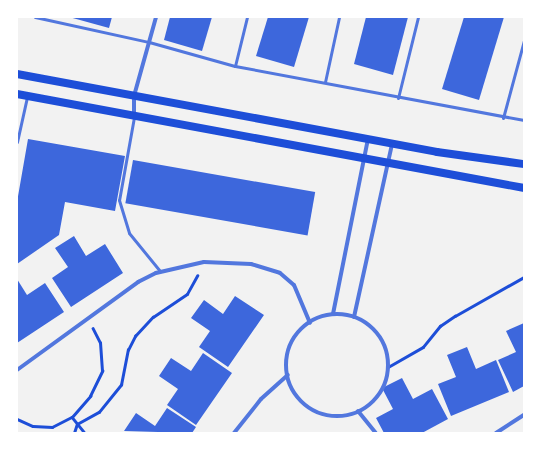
<!DOCTYPE html>
<html>
<head>
<meta charset="utf-8">
<style>
  body { margin:0 }
  #map { position:relative; width:541px; height:450px; overflow:hidden; background:#f2f2f2; font-family:Poppins,sans-serif }
  div>[style] { position:absolute }
  .building>* { inset:0; background:#3d67dc; transform-origin:0 0 }
  .path>* { height:2.5px; margin:-1.25px; padding:0 1.25px; transform-origin:1.25px; border-radius:1.25px; background:#1d4ed8 }
  .service>* { height:3px; margin:-1.5px; padding:0 1.5px; transform-origin:1.5px; border-radius:1.5px; background:#5277de }
  .minor>* { height:4px; margin:-2px; padding:0 2px; transform-origin:2px; border-radius:2px; background:#5277de }
  .minor>.ring { margin:-2px; padding:0; box-sizing:content-box; background:none; border:4px solid #5277de; border-radius:50% }
  .secondary>* { height:8px; margin:-4px; padding:0 4px; transform-origin:4px; border-radius:4px; background:#1d4ed8 }
  span { translate:-50% -50%; white-space:nowrap; text-align:center; line-height:1.15; -webkit-text-stroke:4px #fff; paint-order:stroke }
  .frame { position:absolute; inset:0; border:18px solid #fff; pointer-events:none }
</style>
</head>
<body>
<div id="map">
  <div class="building">
    <i style="clip-path:polygon(69px 17px,112px 17px,109px 28px)"></i>
    <i style="clip-path:polygon(170px 17px,212px 17px,202px 51px,164px 40px)"></i>
    <i style="clip-path:polygon(268px 17px,309px 17px,294px 67px,256px 56px)"></i>
    <i style="clip-path:polygon(366px 17px,408px 17px,393px 75px,354px 64px)"></i>
    <i style="clip-path:polygon(464px 17px,504px 17px,479px 100px,442px 89px)"></i>
    <i style="clip-path:polygon(28px 139px,125px 156px,115px 211px,65px 202px,59px 235px,17px 264px,17px 202px)"></i>
    <i style="left:133px;top:160px;width:185px;height:44px;rotate:10deg"></i>
    <i style="clip-path:polygon(74px 236px,86px 256px,105px 244px,123px 273px,71px 307px,52px 278px,68px 267px,55px 248px)"></i>
    <i style="clip-path:polygon(17px 279px,27px 295px,45px 283px,64px 312px,17px 343px)"></i>
    <i style="clip-path:polygon(235px 296px,264px 315px,228px 367px,199px 347px,210px 331px,191px 318px,204px 300px,223px 314px)"></i>
    <i style="clip-path:polygon(524px 323px,524px 386px,513px 392px,498px 360px,516px 352px,506px 331px)"></i>
    <i style="clip-path:polygon(467px 347px,476px 369px,496px 360px,509px 392px,451px 416px,438px 384px,456px 377px,447px 355px)"></i>
    <i style="clip-path:polygon(203px 353px,232px 373px,196px 425px,167px 405px,178px 389px,159px 376px,171px 358px,191px 371px)"></i>
    <i style="clip-path:polygon(402px 378px,413px 399px,432px 389px,448px 419px,422px 433px,384px 433px,376px 418px,393px 409px,382px 388px)"></i>
    <i style="clip-path:polygon(167px 408px,196px 427px,192px 433px,124px 431px,136px 413px,155px 426px)"></i>
  </div>
  <div class="path">
    <i style="left:388px;top:367px;width:40px;rotate:-29.7deg"></i>
    <i style="left:423px;top:347px;width:27px;rotate:-51deg"></i>
    <i style="left:440px;top:326px;width:18px;rotate:-34deg"></i>
    <i style="left:455px;top:316px;width:79px;rotate:-29.5deg"></i>
    <i style="left:72px;top:417px;width:21px;rotate:51deg"></i>
    <i style="left:17px;top:419px;width:17px;rotate:24deg"></i>
    <i style="left:33px;top:426px;width:19px;rotate:3deg"></i>
    <i style="left:52px;top:427px;width:22px;rotate:-27deg"></i>
    <i style="left:72px;top:417px;width:28px;rotate:-49deg"></i>
    <i style="left:90px;top:396px;width:28px;rotate:-64deg"></i>
    <i style="left:102px;top:371px;width:28px;rotate:-94deg"></i>
    <i style="left:100px;top:343px;width:16px;rotate:-117deg"></i>
    <i style="left:74px;top:433px;width:9px;rotate:-72deg"></i>
    <i style="left:77px;top:424px;width:25px;rotate:-29deg"></i>
    <i style="left:99px;top:412px;width:35px;rotate:-51deg"></i>
    <i style="left:121px;top:385px;width:36px;rotate:-79deg"></i>
    <i style="left:128px;top:350px;width:16px;rotate:-63deg"></i>
    <i style="left:135px;top:336px;width:26px;rotate:-47deg"></i>
    <i style="left:153px;top:317px;width:41px;rotate:-34.1deg"></i>
    <i style="left:187px;top:294px;width:21px;rotate:-61deg"></i>
  </div>
  <div class="service">
    <i style="left:35px;top:17px;width:117px;rotate:12.4deg"></i>
    <i style="left:149px;top:42px;width:89px;rotate:15.6deg"></i>
    <i style="left:235px;top:66px;width:294px;rotate:10.6deg"></i>
    <i style="left:235px;top:66px;width:50px;rotate:-76.2deg"></i>
    <i style="left:325px;top:82px;width:66px;rotate:-77.8deg"></i>
    <i style="left:398px;top:98px;width:83px;rotate:-76.1deg"></i>
    <i style="left:134px;top:117px;width:84px;rotate:100.2deg"></i>
    <i style="left:119px;top:200px;width:34px;rotate:73deg"></i>
    <i style="left:129px;top:233px;width:49px;rotate:50.8deg"></i>
    <i style="left:503px;top:118px;width:81px;rotate:-74.9deg"></i>
    <i style="left:17px;top:142px;width:46px;rotate:-77.5deg"></i>
  </div>
  <div class="minor">
    <i style="left:134px;top:116px;width:20px;rotate:-90deg"></i>
    <i style="left:134px;top:96px;width:82px;rotate:-74.4deg"></i>
    <i style="left:333px;top:314px;width:178px;rotate:-78.7deg"></i>
    <i class="ring" style="left:286px;top:314px;width:98px;height:98px"></i>
    <i style="left:354px;top:317px;width:177px;rotate:-77.6deg"></i>
    <i style="left:17px;top:370px;width:150px;rotate:-36deg"></i>
    <i style="left:138px;top:282px;width:20px;rotate:-27deg"></i>
    <i style="left:156px;top:273px;width:49px;rotate:-12.9deg"></i>
    <i style="left:204px;top:262px;width:47px;rotate:2.4deg"></i>
    <i style="left:251px;top:264px;width:30px;rotate:17deg"></i>
    <i style="left:280px;top:273px;width:18px;rotate:41deg"></i>
    <i style="left:294px;top:285px;width:41px;rotate:67.2deg"></i>
    <i style="left:358px;top:411px;width:28px;rotate:51deg"></i>
    <i style="left:234px;top:433px;width:43px;rotate:-51.5deg"></i>
    <i style="left:261px;top:399px;width:36px;rotate:-42deg"></i>
    <i style="left:496px;top:433px;width:33px;rotate:-33deg"></i>
  </div>
  <div class="secondary">
    <i style="left:17px;top:74px;width:427px;rotate:10.5deg"></i>
    <i style="left:437px;top:152px;width:88px;rotate:7.9deg"></i>
    <i style="left:17px;top:94px;width:516px;rotate:10.5deg"></i>
  </div>
  <div class="frame"></div>
</div>
</body>
</html>
